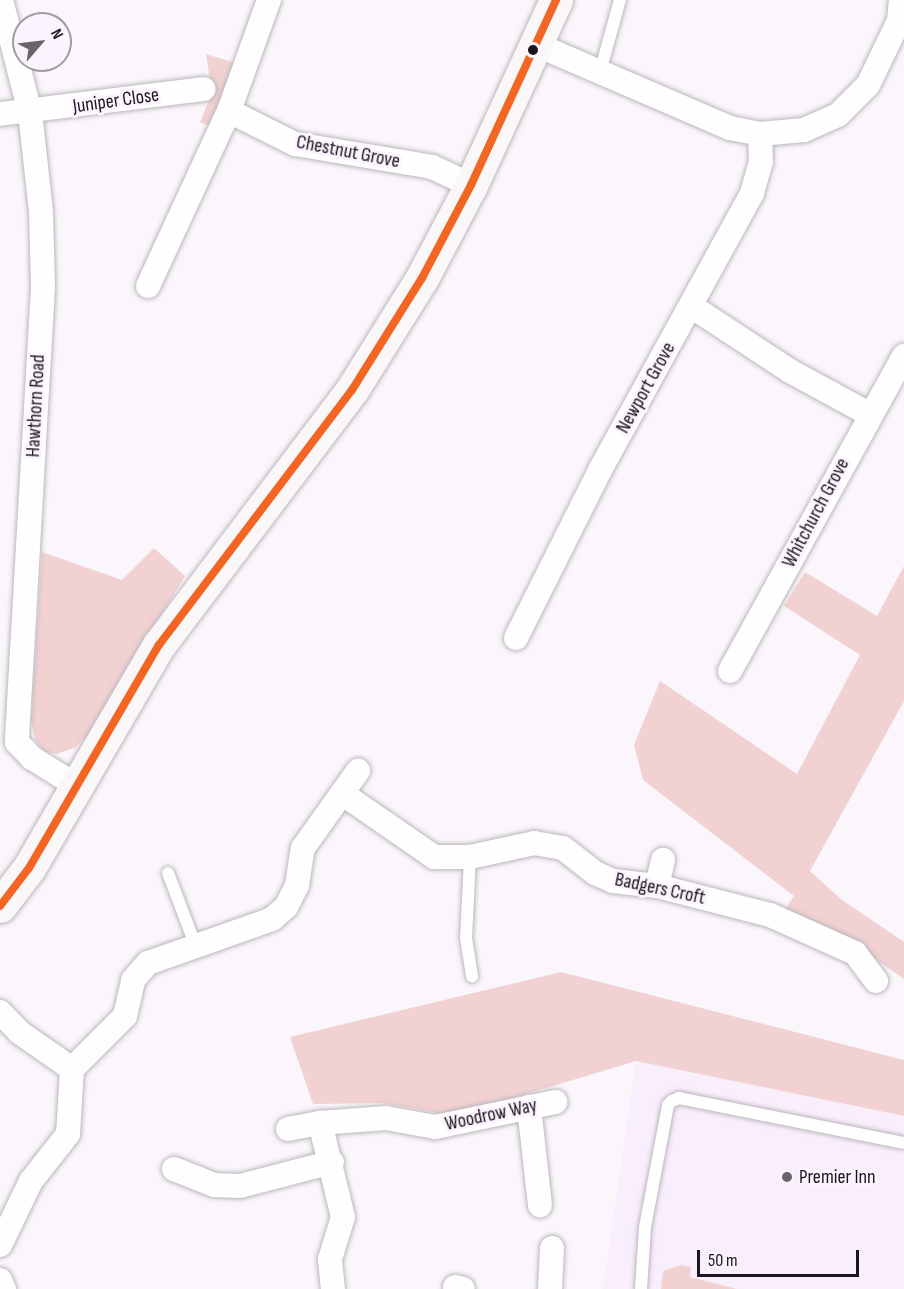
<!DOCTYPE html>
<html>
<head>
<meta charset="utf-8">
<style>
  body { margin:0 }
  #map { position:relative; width:904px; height:1289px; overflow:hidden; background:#faf6fb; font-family:"Sofia Sans Condensed",sans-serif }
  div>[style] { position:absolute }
  .built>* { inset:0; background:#f9eefc }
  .green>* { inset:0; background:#f1d1d2 }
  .roads { filter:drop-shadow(0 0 2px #bbb7bc) drop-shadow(0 0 2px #bbb7bc) }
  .lane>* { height:12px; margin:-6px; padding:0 6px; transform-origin:6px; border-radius:6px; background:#fefefe }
  .street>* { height:24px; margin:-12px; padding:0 12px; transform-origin:12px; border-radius:12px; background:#fefefe }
  .secondary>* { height:33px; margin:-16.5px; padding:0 16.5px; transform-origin:16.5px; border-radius:16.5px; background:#faf7f9 }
  .bus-1>* { height:8px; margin:-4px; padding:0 4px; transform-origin:4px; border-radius:4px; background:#f26522 }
  .dots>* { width:16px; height:16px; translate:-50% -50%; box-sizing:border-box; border:3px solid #fbf3fe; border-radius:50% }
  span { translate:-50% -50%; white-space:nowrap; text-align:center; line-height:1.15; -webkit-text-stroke:6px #fbf3fe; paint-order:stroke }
  .street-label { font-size:20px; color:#19151b }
  .poi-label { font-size:20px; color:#19151b }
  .left { translate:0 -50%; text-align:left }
  .north { position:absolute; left:12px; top:12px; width:60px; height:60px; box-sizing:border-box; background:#fbf3fe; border:2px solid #a19aa3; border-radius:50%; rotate:62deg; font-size:16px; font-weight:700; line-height:24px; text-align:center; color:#19151b }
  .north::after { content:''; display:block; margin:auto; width:21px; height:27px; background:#686469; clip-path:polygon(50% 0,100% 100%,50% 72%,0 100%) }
  .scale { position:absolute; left:697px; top:1250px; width:162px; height:27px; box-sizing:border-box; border:3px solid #19151b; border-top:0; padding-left:8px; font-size:18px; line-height:21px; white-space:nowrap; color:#19151b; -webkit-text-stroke:4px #fbf3fe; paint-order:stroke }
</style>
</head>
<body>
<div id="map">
  <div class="built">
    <i style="clip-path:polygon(636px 1061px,904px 1116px,904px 1289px,737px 1289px,690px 1277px,681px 1265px,663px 1271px,661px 1289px,603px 1289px)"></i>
  </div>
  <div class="green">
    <i style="clip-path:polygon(206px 54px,235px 63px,214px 128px,200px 122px,212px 93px)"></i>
    <i style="clip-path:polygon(154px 548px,185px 576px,92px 731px,76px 747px,57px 754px,44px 751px,35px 739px,31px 720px,42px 552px,122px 580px)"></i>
    <i style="clip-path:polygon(904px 566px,904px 701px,810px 871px,842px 900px,904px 942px,904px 979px,859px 948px,782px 914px,794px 896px,643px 780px,634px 745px,660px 681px,797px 774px,860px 655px,784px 606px,805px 572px,877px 616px)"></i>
    <i style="clip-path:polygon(561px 972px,904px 1060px,904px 1116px,636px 1061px,463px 1113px,438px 1113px,383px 1103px,313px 1104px,290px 1037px)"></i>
    <i style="clip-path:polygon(681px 1265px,691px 1267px,690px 1277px,737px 1289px,661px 1289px,663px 1271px)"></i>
  </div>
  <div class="roads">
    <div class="lane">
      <i style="left:600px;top:72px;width:75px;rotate:-74.5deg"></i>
      <i style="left:470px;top:857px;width:81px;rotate:92.8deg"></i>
      <i style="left:466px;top:938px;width:39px;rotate:81deg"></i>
      <i style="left:168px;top:873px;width:76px;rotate:69.2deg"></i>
      <i style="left:641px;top:1289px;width:62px;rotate:-86.3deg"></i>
      <i style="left:645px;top:1227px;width:124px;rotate:-79.3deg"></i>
      <i style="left:668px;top:1105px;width:6px;rotate:-45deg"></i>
      <i style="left:672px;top:1101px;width:8px;rotate:-23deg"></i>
      <i style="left:679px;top:1098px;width:229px;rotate:11.3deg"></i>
    </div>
    <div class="street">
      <i style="left:1px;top:0;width:116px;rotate:75.5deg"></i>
      <i style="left:30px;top:112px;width:100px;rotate:83.7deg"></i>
      <i style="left:41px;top:211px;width:76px;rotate:88.5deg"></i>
      <i style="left:43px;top:287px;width:456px;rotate:93.3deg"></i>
      <i style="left:17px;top:742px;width:22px;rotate:47deg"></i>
      <i style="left:32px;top:758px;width:53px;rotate:31.9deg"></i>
      <i style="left:535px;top:44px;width:212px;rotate:23.3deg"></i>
      <i style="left:730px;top:128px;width:31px;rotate:11deg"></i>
      <i style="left:760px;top:134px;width:44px;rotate:-5.2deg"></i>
      <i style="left:804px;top:130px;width:37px;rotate:-24deg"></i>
      <i style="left:838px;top:115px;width:42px;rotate:-45deg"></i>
      <i style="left:868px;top:85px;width:71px;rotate:-64.2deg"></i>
      <i style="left:899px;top:21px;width:21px;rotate:-85deg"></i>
      <i style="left:229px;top:111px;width:74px;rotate:26.6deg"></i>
      <i style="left:295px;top:144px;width:139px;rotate:9.5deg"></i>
      <i style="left:432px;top:167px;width:43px;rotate:24.8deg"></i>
      <i style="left:0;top:114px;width:205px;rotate:-7deg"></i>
      <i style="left:148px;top:286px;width:193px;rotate:-65.2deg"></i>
      <i style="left:229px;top:111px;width:118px;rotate:-70.2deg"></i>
      <i style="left:691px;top:306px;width:118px;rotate:33.3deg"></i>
      <i style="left:790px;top:371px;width:90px;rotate:28.6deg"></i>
      <i style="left:516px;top:638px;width:188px;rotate:-63.4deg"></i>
      <i style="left:600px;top:470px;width:316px;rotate:-61.2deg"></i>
      <i style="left:752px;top:193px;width:32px;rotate:-74deg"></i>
      <i style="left:761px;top:162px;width:28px;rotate:-92deg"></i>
      <i style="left:730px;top:671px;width:360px;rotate:-61.1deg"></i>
      <i style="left:343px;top:794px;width:111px;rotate:34.7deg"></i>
      <i style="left:434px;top:857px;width:36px"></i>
      <i style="left:470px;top:857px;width:66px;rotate:-12.3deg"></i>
      <i style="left:534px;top:843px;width:29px;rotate:10deg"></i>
      <i style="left:563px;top:848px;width:41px;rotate:38deg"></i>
      <i style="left:595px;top:873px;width:20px;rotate:24deg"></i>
      <i style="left:613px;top:881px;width:44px;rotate:6.5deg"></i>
      <i style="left:657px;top:886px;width:117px;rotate:14.4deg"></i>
      <i style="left:770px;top:915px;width:93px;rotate:24.1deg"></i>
      <i style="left:855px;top:953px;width:35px;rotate:53deg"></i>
      <i style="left:657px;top:886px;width:27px;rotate:-77deg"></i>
      <i style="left:0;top:1012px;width:28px;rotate:46deg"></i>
      <i style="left:19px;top:1032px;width:65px;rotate:34.9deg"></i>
      <i style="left:72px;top:1069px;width:65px;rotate:93.5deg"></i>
      <i style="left:68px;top:1134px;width:60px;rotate:128.2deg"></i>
      <i style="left:31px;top:1181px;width:71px;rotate:115.8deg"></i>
      <i style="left:72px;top:1069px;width:75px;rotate:-45deg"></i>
      <i style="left:125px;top:1016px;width:37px;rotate:-77deg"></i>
      <i style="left:133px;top:980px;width:23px;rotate:-49deg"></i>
      <i style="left:148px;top:963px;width:132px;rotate:-19.5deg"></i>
      <i style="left:272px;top:919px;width:18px;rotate:-41deg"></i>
      <i style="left:286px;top:907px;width:25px;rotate:-63deg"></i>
      <i style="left:297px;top:885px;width:37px;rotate:-81deg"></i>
      <i style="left:303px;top:848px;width:95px;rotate:-54.5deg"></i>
      <i style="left:529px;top:1107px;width:99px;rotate:83.6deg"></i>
      <i style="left:288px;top:1129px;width:33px;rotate:-11deg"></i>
      <i style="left:174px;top:1169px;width:43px;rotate:21.8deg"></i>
      <i style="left:214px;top:1185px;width:26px;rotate:2deg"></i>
      <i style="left:240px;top:1186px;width:95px;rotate:-14.6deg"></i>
      <i style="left:0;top:1280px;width:10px;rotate:66deg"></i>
      <i style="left:455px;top:1287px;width:8px;rotate:14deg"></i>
      <i style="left:333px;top:1289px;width:30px;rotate:-96deg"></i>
      <i style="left:330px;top:1259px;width:44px;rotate:-72.8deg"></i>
      <i style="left:343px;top:1217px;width:97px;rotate:-103.7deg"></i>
      <i style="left:320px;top:1123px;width:66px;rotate:-4.3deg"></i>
      <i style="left:386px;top:1118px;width:50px;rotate:10.4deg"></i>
      <i style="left:435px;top:1127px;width:123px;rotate:-11.8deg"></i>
      <i style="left:550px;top:1289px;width:41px;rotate:-87.2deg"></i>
    </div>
    <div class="secondary">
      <i style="left:0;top:906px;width:48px;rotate:-52.7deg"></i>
      <i style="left:29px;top:868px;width:258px;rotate:-59.8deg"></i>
      <i style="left:159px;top:645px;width:320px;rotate:-52.9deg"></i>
      <i style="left:352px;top:390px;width:132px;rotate:-58deg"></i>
      <i style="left:422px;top:278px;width:105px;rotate:-62.2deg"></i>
      <i style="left:471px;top:185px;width:204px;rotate:-65.3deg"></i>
    </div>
  </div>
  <div class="bus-1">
    <i style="left:0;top:906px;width:48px;rotate:-52.7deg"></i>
    <i style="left:29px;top:868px;width:258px;rotate:-59.8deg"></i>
    <i style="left:159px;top:645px;width:320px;rotate:-52.9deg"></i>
    <i style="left:352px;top:390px;width:132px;rotate:-58deg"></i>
    <i style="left:422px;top:278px;width:105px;rotate:-62.2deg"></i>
    <i style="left:471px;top:185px;width:204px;rotate:-65.3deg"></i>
  </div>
  <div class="dots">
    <i style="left:533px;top:50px;background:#19151b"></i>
    <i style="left:787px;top:1177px;background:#686469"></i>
  </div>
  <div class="street-label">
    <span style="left:116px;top:101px;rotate:-8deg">Juniper Close</span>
    <span style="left:348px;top:152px;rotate:11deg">Chestnut Grove</span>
    <span style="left:646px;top:388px;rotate:-61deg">Newport Grove</span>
    <span style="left:36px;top:406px;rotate:-87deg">Hawthorn Road</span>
    <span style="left:816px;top:513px;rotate:-62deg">Whitchurch Grove</span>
    <span style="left:660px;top:889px;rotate:12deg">Badgers Croft</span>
    <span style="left:491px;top:1115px;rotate:-12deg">Woodrow Way</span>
  </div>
  <div class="poi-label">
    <span class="left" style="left:799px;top:1177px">Premier Inn</span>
  </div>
  <div class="north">N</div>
  <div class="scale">50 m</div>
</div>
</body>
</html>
